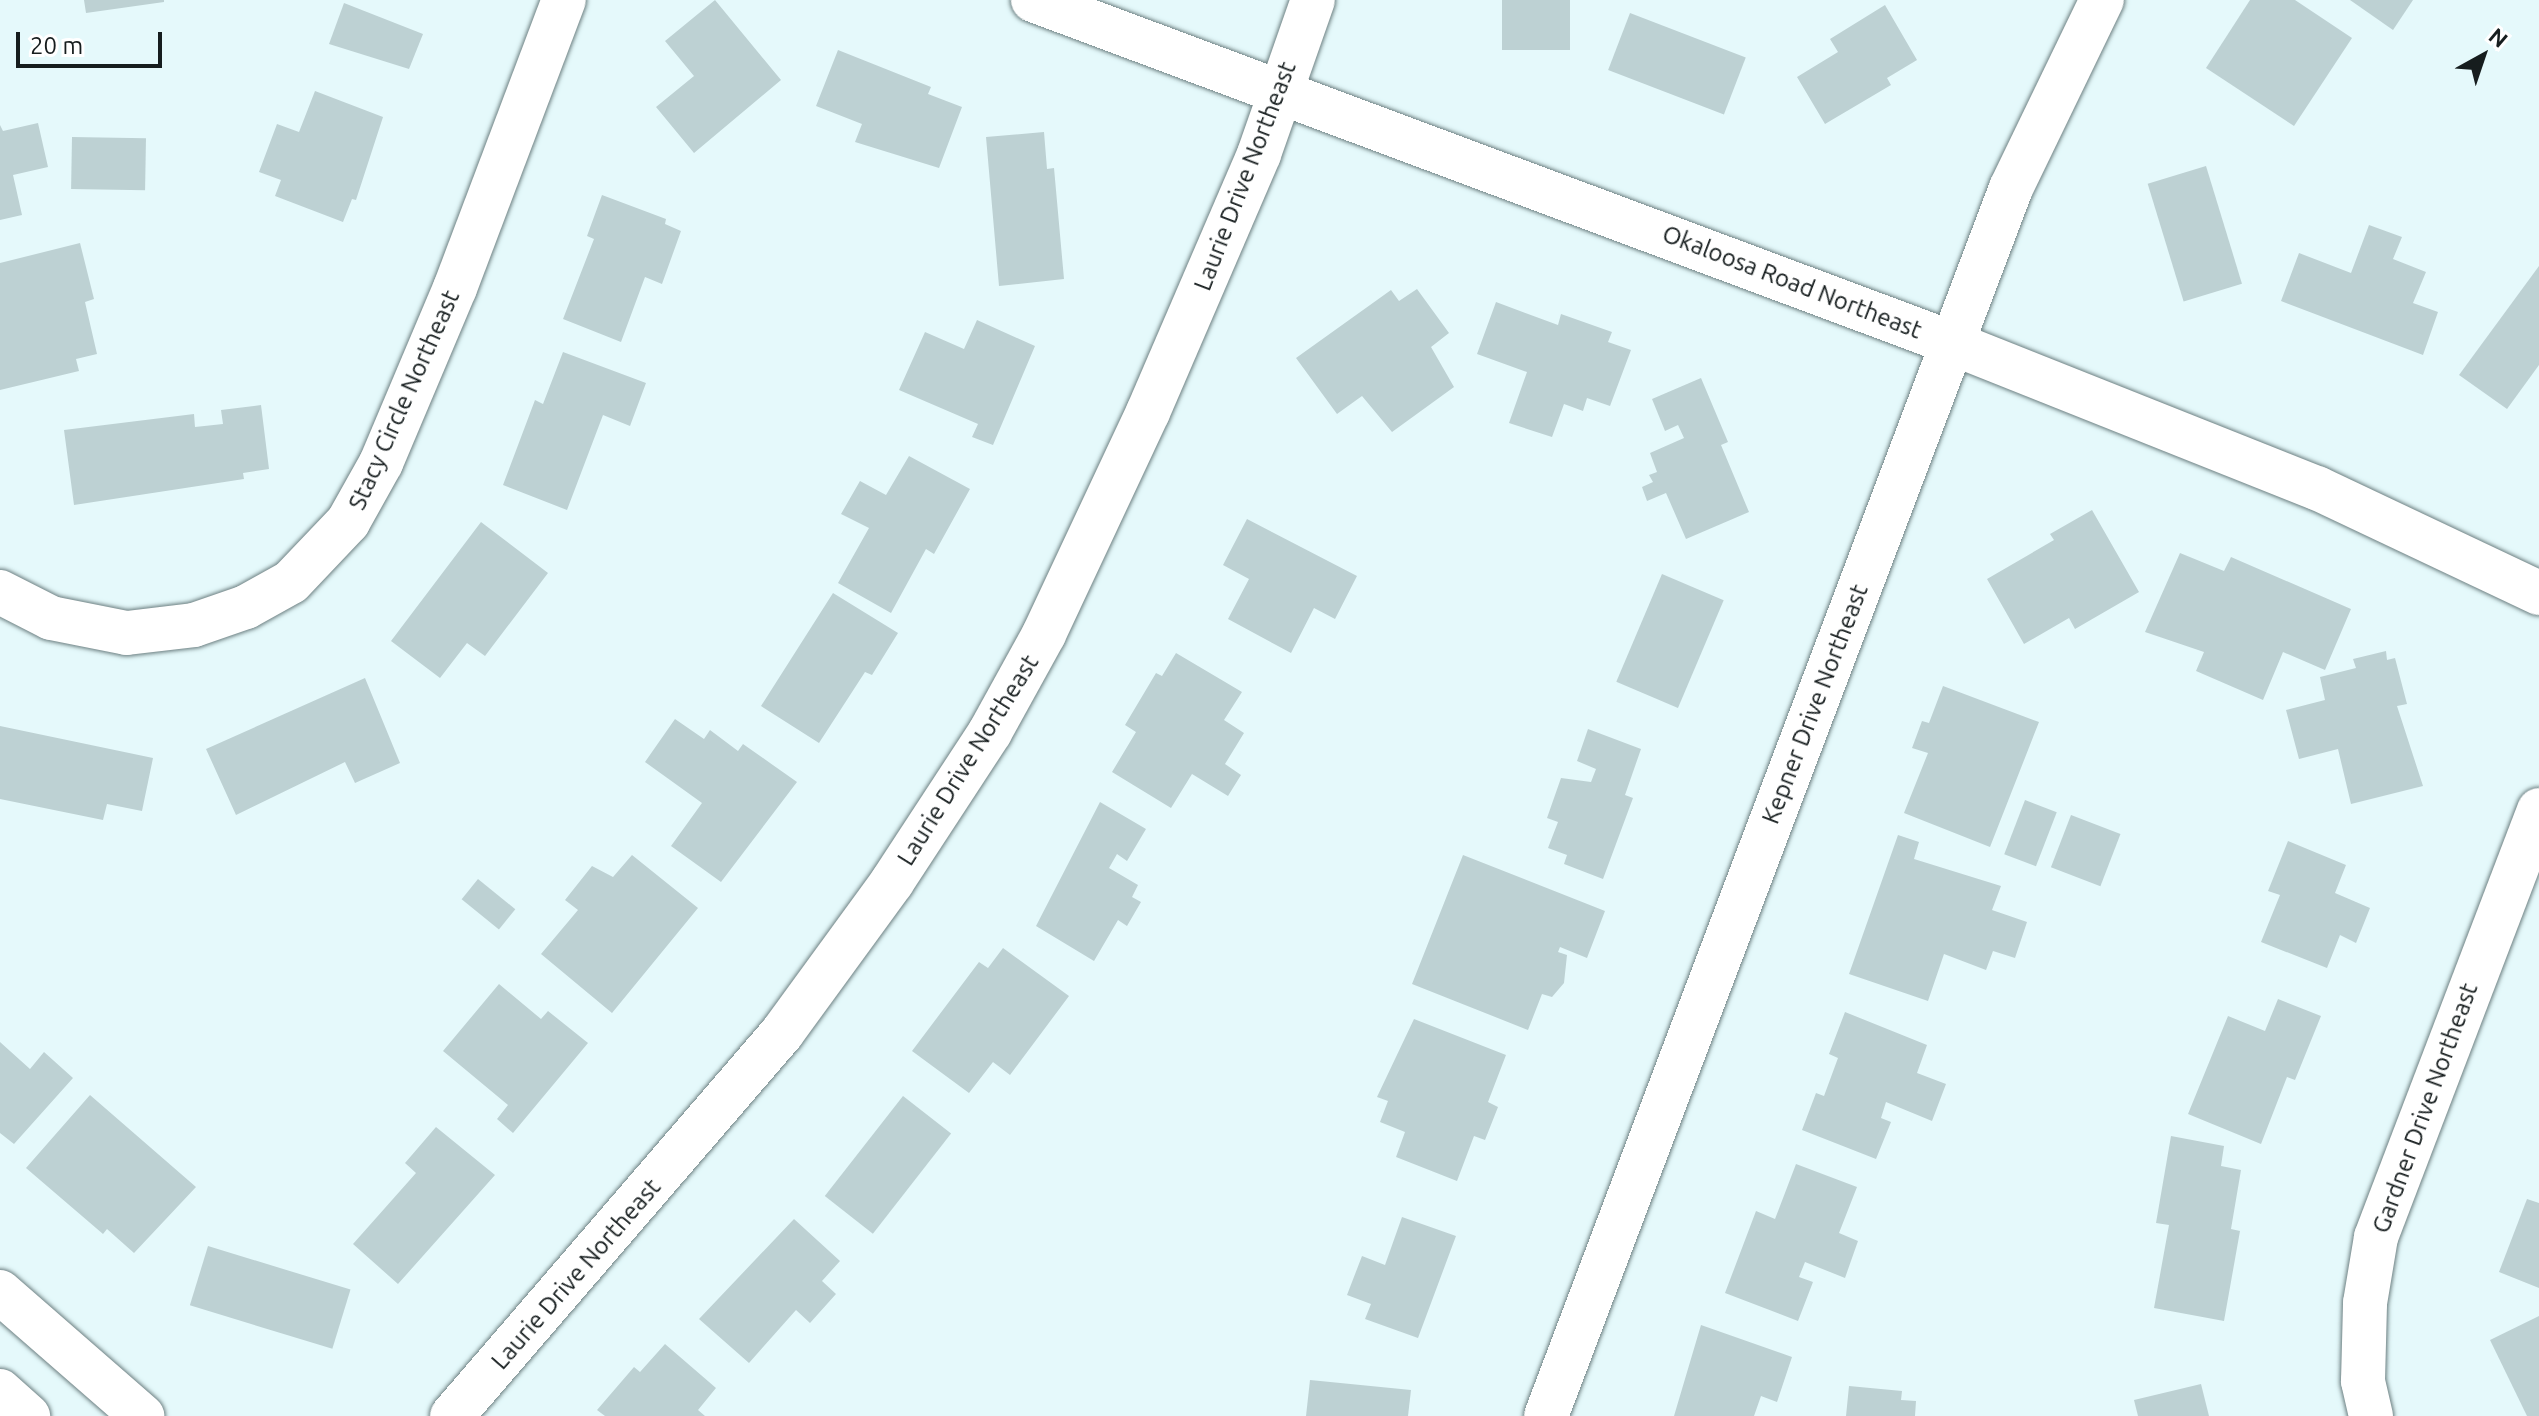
<!DOCTYPE html>
<html>
<head>
<meta charset="utf-8">
<style>
  body { margin:0 }
  #map { position:relative; width:2539px; height:1416px; overflow:hidden; background:#e5f9fb; font-family:Ubuntu,sans-serif }
  div>[style] { position:absolute }
  .building>* { inset:0; background:#bdd1d3; transform-origin:0 0 }
  .roads { filter:drop-shadow(0 0 2px #6d8082) drop-shadow(0 0 2px #6d8082) }
  .street>* { height:44px; margin:-22px; padding:0 22px; transform-origin:22px; border-radius:22px; background:#fff }
  span { translate:-50% -50%; white-space:nowrap; text-align:center; line-height:1.15; -webkit-text-stroke:7px #fff; paint-order:stroke }
  .street-label { font-size:24px; color:#161d1e }
  .north { position:absolute; left:2443px; top:16px; width:80px; height:80px; -webkit-text-stroke:6px #fff; paint-order:stroke; rotate:40deg; font-size:22px; font-weight:700; line-height:32px; text-align:center; color:#161d1e }
  .north::after { content:''; display:block; margin:auto; width:28px; height:36px; background:#161d1e; clip-path:polygon(50% 0,100% 100%,50% 72%,0 100%) }
  .scale { position:absolute; left:16px; top:32px; width:146px; height:36px; box-sizing:border-box; border:4px solid #161d1e; border-top:0; padding-left:10px; font-size:24px; line-height:28px; white-space:nowrap; color:#161d1e; -webkit-text-stroke:6px #fff; paint-order:stroke }
</style>
</head>
<body>
<div id="map">
  <div class="building">
    <i style="clip-path:polygon(84px 0,164px 0,164px 2px,86px 13px)"></i>
    <i style="clip-path:polygon(715px 0,781px 80px,694px 153px,656px 107px,694px 76px,665px 41px)"></i>
    <i style="left:1502px;top:0;width:68px;height:50px"></i>
    <i style="clip-path:polygon(2250px 0,2295px 0,2352px 38px,2294px 126px,2206px 68px)"></i>
    <i style="clip-path:polygon(2350px 0,2413px 0,2393px 30px)"></i>
    <i style="clip-path:polygon(344px 3px,423px 34px,409px 69px,329px 44px)"></i>
    <i style="clip-path:polygon(1885px 5px,1917px 60px,1887px 78px,1891px 85px,1825px 124px,1797px 77px,1838px 52px,1830px 39px)"></i>
    <i style="left:1630px;top:13px;width:124px;height:61px;rotate:21deg"></i>
    <i style="clip-path:polygon(838px 50px,931px 87px,928px 94px,962px 107px,939px 168px,855px 142px,862px 124px,816px 106px)"></i>
    <i style="clip-path:polygon(315px 91px,383px 117px,356px 200px,352px 199px,343px 222px,275px 196px,281px 180px,259px 172px,277px 124px,299px 132px)"></i>
    <i style="clip-path:polygon(38px 123px,48px 167px,13px 175px,22px 215px,0 220px,0 125px,3px 131px)"></i>
    <i style="clip-path:polygon(1044px 132px,1047px 169px,1054px 168px,1064px 279px,999px 286px,986px 137px)"></i>
    <i style="left:72px;top:137px;width:74px;height:52px;rotate:1deg"></i>
    <i style="left:2206px;top:166px;width:123px;height:61px;rotate:73deg"></i>
    <i style="clip-path:polygon(602px 195px,666px 219px,665px 224px,681px 231px,662px 284px,645px 277px,621px 342px,563px 319px,594px 239px,587px 236px)"></i>
    <i style="clip-path:polygon(2369px 225px,2402px 237px,2393px 259px,2426px 272px,2413px 303px,2438px 312px,2423px 355px,2281px 301px,2299px 253px,2351px 273px)"></i>
    <i style="clip-path:polygon(80px 243px,94px 299px,85px 302px,97px 354px,76px 359px,79px 371px,0 390px,0 263px)"></i>
    <i style="clip-path:polygon(2539px 266px,2539px 365px,2507px 409px,2459px 375px)"></i>
    <i style="clip-path:polygon(1417px 289px,1449px 333px,1431px 347px,1454px 387px,1392px 432px,1362px 396px,1337px 414px,1296px 358px,1391px 290px,1399px 301px)"></i>
    <i style="clip-path:polygon(1496px 302px,1558px 325px,1561px 314px,1612px 332px,1608px 342px,1631px 350px,1610px 406px,1587px 398px,1583px 411px,1564px 404px,1552px 437px,1509px 423px,1527px 372px,1477px 354px)"></i>
    <i style="clip-path:polygon(977px 320px,1035px 346px,993px 445px,972px 437px,978px 424px,899px 390px,925px 332px,964px 349px)"></i>
    <i style="clip-path:polygon(563px 352px,646px 383px,630px 426px,603px 415px,567px 510px,503px 485px,535px 400px,543px 404px)"></i>
    <i style="clip-path:polygon(1701px 378px,1728px 442px,1721px 445px,1749px 512px,1686px 539px,1666px 493px,1647px 501px,1642px 487px,1653px 482px,1649px 475px,1657px 472px,1650px 453px,1684px 438px,1678px 425px,1665px 431px,1652px 399px)"></i>
    <i style="clip-path:polygon(261px 405px,269px 469px,243px 473px,244px 479px,74px 505px,64px 430px,194px 414px,195px 427px,223px 424px,221px 410px)"></i>
    <i style="clip-path:polygon(909px 456px,970px 489px,934px 554px,926px 549px,891px 613px,838px 583px,869px 528px,841px 514px,860px 481px,886px 495px)"></i>
    <i style="clip-path:polygon(2092px 510px,2139px 592px,2075px 629px,2069px 618px,2024px 644px,1987px 579px,2054px 540px,2050px 534px)"></i>
    <i style="clip-path:polygon(1247px 519px,1357px 576px,1335px 619px,1314px 608px,1291px 653px,1228px 619px,1249px 579px,1223px 565px)"></i>
    <i style="clip-path:polygon(481px 522px,548px 573px,485px 656px,467px 643px,440px 678px,391px 641px)"></i>
    <i style="clip-path:polygon(2180px 553px,2224px 571px,2231px 557px,2351px 609px,2325px 670px,2283px 652px,2263px 700px,2196px 671px,2204px 652px,2145px 632px)"></i>
    <i style="left:1662px;top:574px;width:67px;height:117px;rotate:23deg"></i>
    <i style="clip-path:polygon(833px 593px,898px 633px,872px 675px,865px 672px,819px 743px,761px 706px)"></i>
    <i style="clip-path:polygon(2386px 651px,2387px 660px,2395px 658px,2407px 704px,2397px 706px,2423px 786px,2351px 804px,2338px 749px,2299px 759px,2286px 710px,2325px 700px,2320px 677px,2356px 668px,2353px 659px)"></i>
    <i style="clip-path:polygon(1176px 653px,1242px 692px,1224px 720px,1244px 733px,1225px 764px,1241px 775px,1228px 796px,1192px 774px,1171px 808px,1112px 772px,1136px 732px,1125px 725px,1156px 673px,1162px 676px)"></i>
    <i style="clip-path:polygon(365px 678px,400px 763px,355px 783px,345px 762px,236px 815px,206px 749px)"></i>
    <i style="clip-path:polygon(1943px 686px,2039px 722px,1990px 847px,1904px 813px,1928px 753px,1912px 748px,1922px 721px,1929px 723px)"></i>
    <i style="clip-path:polygon(675px 719px,704px 739px,710px 730px,738px 751px,743px 744px,797px 782px,721px 882px,671px 846px,702px 803px,645px 762px)"></i>
    <i style="clip-path:polygon(0 726px,153px 758px,142px 811px,107px 804px,103px 820px,0 799px)"></i>
    <i style="clip-path:polygon(1588px 729px,1641px 749px,1625px 795px,1633px 798px,1603px 879px,1564px 864px,1567px 855px,1548px 848px,1558px 822px,1547px 818px,1561px 778px,1591px 782px,1596px 769px,1577px 761px)"></i>
    <i style="left:2025px;top:800px;width:34px;height:58px;rotate:21deg"></i>
    <i style="clip-path:polygon(1100px 802px,1146px 829px,1127px 861px,1117px 854px,1109px 868px,1138px 885px,1132px 897px,1141px 902px,1127px 926px,1118px 920px,1094px 961px,1036px 926px)"></i>
    <i style="left:2071px;top:815px;width:53px;height:56px;rotate:21deg"></i>
    <i style="clip-path:polygon(1898px 835px,1919px 842px,1914px 859px,2001px 886px,1992px 910px,2027px 922px,2015px 958px,1993px 951px,1986px 970px,1944px 954px,1928px 1001px,1849px 974px)"></i>
    <i style="clip-path:polygon(2288px 841px,2346px 865px,2335px 893px,2370px 908px,2356px 943px,2340px 935px,2327px 968px,2261px 942px,2280px 895px,2268px 891px)"></i>
    <i style="clip-path:polygon(632px 855px,698px 908px,612px 1013px,541px 954px,578px 910px,565px 900px,592px 866px,613px 877px)"></i>
    <i style="clip-path:polygon(1463px 855px,1605px 911px,1587px 958px,1560px 947px,1558px 952px,1567px 955px,1564px 983px,1552px 997px,1542px 994px,1528px 1030px,1412px 984px)"></i>
    <i style="left:478px;top:879px;width:48px;height:26px;rotate:39deg"></i>
    <i style="clip-path:polygon(1003px 948px,1069px 996px,1010px 1075px,993px 1062px,969px 1093px,912px 1051px,979px 962px,988px 968px)"></i>
    <i style="clip-path:polygon(499px 984px,541px 1019px,548px 1011px,588px 1043px,513px 1133px,497px 1119px,508px 1105px,443px 1051px)"></i>
    <i style="clip-path:polygon(2278px 999px,2321px 1016px,2295px 1080px,2287px 1077px,2261px 1144px,2188px 1114px,2228px 1016px,2265px 1031px)"></i>
    <i style="clip-path:polygon(1845px 1012px,1927px 1045px,1917px 1073px,1946px 1084px,1932px 1121px,1886px 1102px,1881px 1118px,1891px 1122px,1876px 1159px,1802px 1130px,1816px 1093px,1824px 1096px,1838px 1058px,1829px 1054px)"></i>
    <i style="clip-path:polygon(1414px 1019px,1506px 1055px,1488px 1102px,1498px 1107px,1485px 1140px,1474px 1136px,1457px 1181px,1396px 1157px,1405px 1132px,1380px 1122px,1388px 1101px,1377px 1097px)"></i>
    <i style="clip-path:polygon(0 1042px,30px 1069px,44px 1052px,73px 1078px,14px 1144px,0 1133px)"></i>
    <i style="clip-path:polygon(90px 1095px,196px 1187px,134px 1253px,107px 1229px,103px 1234px,26px 1168px)"></i>
    <i style="left:903px;top:1096px;width:61px;height:127px;rotate:38deg"></i>
    <i style="clip-path:polygon(436px 1127px,495px 1175px,398px 1284px,353px 1244px,416px 1173px,405px 1163px)"></i>
    <i style="clip-path:polygon(2171px 1136px,2224px 1146px,2221px 1166px,2241px 1170px,2231px 1229px,2240px 1231px,2224px 1321px,2154px 1308px,2169px 1225px,2156px 1223px)"></i>
    <i style="clip-path:polygon(1796px 1164px,1857px 1187px,1839px 1233px,1858px 1241px,1845px 1278px,1805px 1262px,1799px 1277px,1813px 1282px,1798px 1321px,1725px 1293px,1756px 1211px,1775px 1219px)"></i>
    <i style="clip-path:polygon(2527px 1199px,2539px 1203px,2539px 1288px,2499px 1272px)"></i>
    <i style="clip-path:polygon(1402px 1217px,1456px 1236px,1418px 1338px,1365px 1319px,1371px 1304px,1347px 1295px,1362px 1256px,1385px 1265px)"></i>
    <i style="clip-path:polygon(794px 1219px,840px 1261px,822px 1281px,836px 1294px,810px 1323px,796px 1310px,749px 1363px,699px 1319px)"></i>
    <i style="left:208px;top:1246px;width:149px;height:62px;rotate:17deg"></i>
    <i style="clip-path:polygon(2539px 1316px,2539px 1416px,2527px 1416px,2490px 1340px)"></i>
    <i style="clip-path:polygon(1701px 1325px,1792px 1357px,1777px 1402px,1761px 1396px,1754px 1416px,1674px 1416px)"></i>
    <i style="clip-path:polygon(665px 1344px,716px 1388px,698px 1410px,705px 1416px,605px 1416px,597px 1410px,634px 1367px,640px 1372px)"></i>
    <i style="clip-path:polygon(1310px 1380px,1411px 1390px,1408px 1416px,1306px 1416px)"></i>
    <i style="clip-path:polygon(2201px 1384px,2209px 1416px,2138px 1416px,2134px 1400px)"></i>
    <i style="clip-path:polygon(1849px 1386px,1902px 1391px,1901px 1400px,1916px 1401px,1915px 1416px,1846px 1416px)"></i>
  </div>
  <div class="roads">
    <div class="street">
      <i style="left:1033px;top:0;width:981px;rotate:20.47deg"></i>
      <i style="left:1952px;top:343px;width:393px;rotate:21.7deg"></i>
      <i style="left:2317px;top:488px;width:246px;rotate:25.3deg"></i>
      <i style="left:0;top:592px;width:57px;rotate:27deg"></i>
      <i style="left:51px;top:618px;width:77px;rotate:11.2deg"></i>
      <i style="left:127px;top:633px;width:67px;rotate:-6.8deg"></i>
      <i style="left:194px;top:625px;width:55px;rotate:-19.1deg"></i>
      <i style="left:246px;top:607px;width:51px;rotate:-29.1deg"></i>
      <i style="left:291px;top:582px;width:83px;rotate:-46.5deg"></i>
      <i style="left:348px;top:522px;width:68px;rotate:-60.8deg"></i>
      <i style="left:381px;top:463px;width:190px;rotate:-67.1deg"></i>
      <i style="left:455px;top:288px;width:308px;rotate:-69.3deg"></i>
      <i style="left:0;top:1292px;width:189px;rotate:41.1deg"></i>
      <i style="left:0;top:1391px;width:38px;rotate:42deg"></i>
      <i style="left:452px;top:1416px;width:506px;rotate:-49.25deg"></i>
      <i style="left:782px;top:1033px;width:187px;rotate:-53.9deg"></i>
      <i style="left:892px;top:882px;width:179px;rotate:-56.8deg"></i>
      <i style="left:990px;top:732px;width:112px;rotate:-61.1deg"></i>
      <i style="left:1044px;top:634px;width:245px;rotate:-64.9deg"></i>
      <i style="left:1148px;top:412px;width:281px;rotate:-66.7deg"></i>
      <i style="left:1259px;top:154px;width:163px;rotate:-70.7deg"></i>
      <i style="left:1546px;top:1416px;width:1313px;rotate:-69.26deg"></i>
      <i style="left:2011px;top:188px;width:209px;rotate:-64.2deg"></i>
      <i style="left:2371px;top:1416px;width:36px;rotate:-103deg"></i>
      <i style="left:2363px;top:1381px;width:78px;rotate:-88.5deg"></i>
      <i style="left:2365px;top:1303px;width:67px;rotate:-80.5deg"></i>
      <i style="left:2376px;top:1237px;width:457px;rotate:-69.1deg"></i>
    </div>
  </div>
  <div class="street-label">
    <span style="left:1245px;top:176px;rotate:-69deg">Laurie Drive Northeast</span>
    <span style="left:1792px;top:282px;rotate:21deg">Okaloosa Road Northeast</span>
    <span style="left:404px;top:400px;rotate:-66deg">Stacy Circle Northeast</span>
    <span style="left:1815px;top:704px;rotate:-69deg">Kepner Drive Northeast</span>
    <span style="left:968px;top:760px;rotate:-58deg">Laurie Drive Northeast</span>
    <span style="left:2425px;top:1108px;rotate:-70deg">Gardner Drive Northeast</span>
    <span style="left:576px;top:1274px;rotate:-49deg">Laurie Drive Northeast</span>
  </div>
  <div class="north">N</div>
  <div class="scale">20 m</div>
</div>
</body>
</html>
